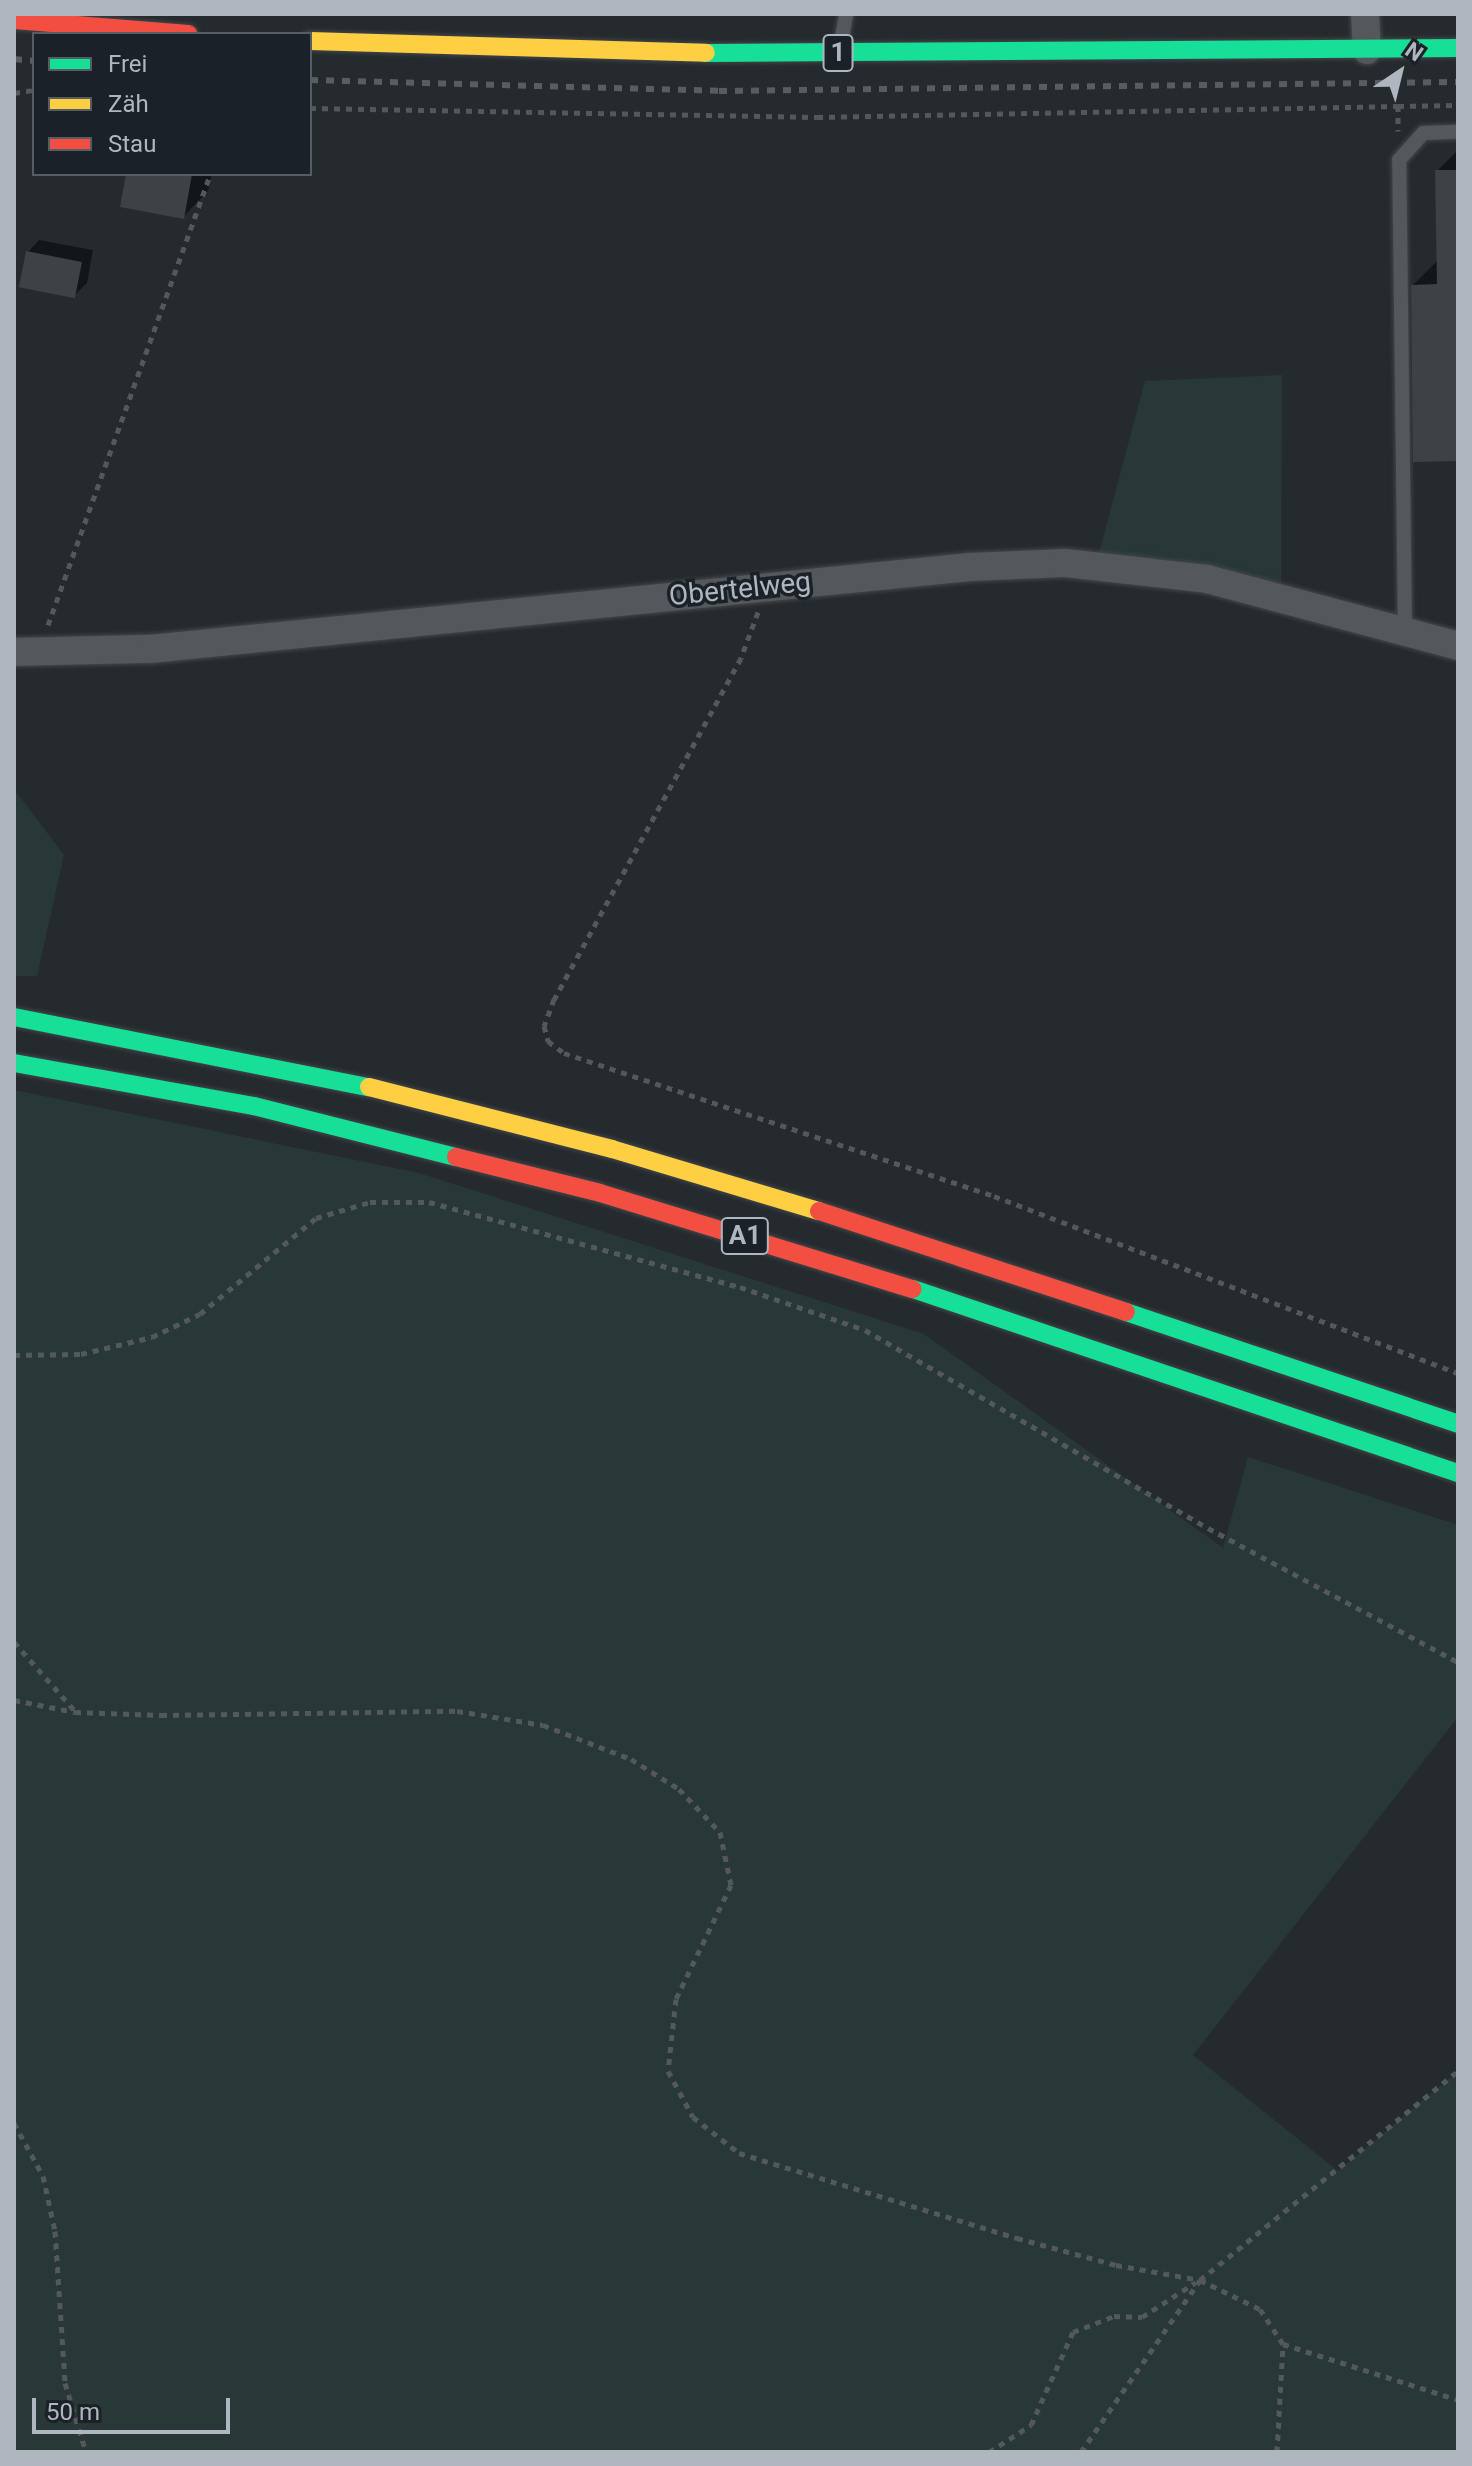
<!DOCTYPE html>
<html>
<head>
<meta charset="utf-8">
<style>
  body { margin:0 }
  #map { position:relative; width:1472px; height:2466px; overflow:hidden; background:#252a2e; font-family:Roboto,sans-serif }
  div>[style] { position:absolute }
  .green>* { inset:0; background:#283837 }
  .shadow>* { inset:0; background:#0007 }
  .building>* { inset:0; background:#3e4246; transform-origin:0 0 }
  .path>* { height:5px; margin-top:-2.5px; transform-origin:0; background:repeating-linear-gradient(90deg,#53585b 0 6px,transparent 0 12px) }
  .roads { filter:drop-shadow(0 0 2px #424649) drop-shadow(0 0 2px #424649) }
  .lane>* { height:14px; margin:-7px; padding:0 7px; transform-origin:7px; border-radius:7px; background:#54585d }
  .street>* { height:28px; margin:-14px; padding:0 14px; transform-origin:14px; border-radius:14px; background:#54585d }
  .fast>* { height:18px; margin:-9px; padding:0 9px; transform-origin:9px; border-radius:9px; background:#16e098 }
  .slow>* { height:18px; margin:-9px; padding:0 9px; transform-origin:9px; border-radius:9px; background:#ffcf43 }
  .jam>* { height:18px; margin:-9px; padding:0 9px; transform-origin:9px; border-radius:9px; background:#f24e42 }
  .rail>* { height:6px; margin-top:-3px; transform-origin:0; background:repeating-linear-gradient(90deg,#585d61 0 8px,transparent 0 16px) }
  span { translate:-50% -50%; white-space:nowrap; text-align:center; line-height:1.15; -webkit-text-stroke:7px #1a2127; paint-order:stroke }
  .shield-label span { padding:2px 6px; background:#1a2127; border:2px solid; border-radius:6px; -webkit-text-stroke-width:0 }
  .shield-label { font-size:26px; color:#aeb7c0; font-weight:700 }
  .street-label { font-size:28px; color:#aeb7c0 }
  .frame { position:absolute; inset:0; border:16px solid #aeb7c0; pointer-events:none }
  .legend { position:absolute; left:32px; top:32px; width:280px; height:144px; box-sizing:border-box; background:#1a2127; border:2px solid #555d64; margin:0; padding:10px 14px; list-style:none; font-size:24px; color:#aeb7c0 }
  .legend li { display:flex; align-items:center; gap:16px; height:40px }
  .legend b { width:40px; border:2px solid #555d64 }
  .north { position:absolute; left:1360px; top:32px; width:80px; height:80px; -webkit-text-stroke:6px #1a2127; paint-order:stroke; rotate:35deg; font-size:22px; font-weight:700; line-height:32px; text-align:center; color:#aeb7c0 }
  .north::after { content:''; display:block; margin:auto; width:28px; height:36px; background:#aeb7c0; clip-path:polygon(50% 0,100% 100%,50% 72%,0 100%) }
  .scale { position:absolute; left:32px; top:2398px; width:198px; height:36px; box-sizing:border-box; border:4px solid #aeb7c0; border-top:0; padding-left:10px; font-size:24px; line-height:28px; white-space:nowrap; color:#aeb7c0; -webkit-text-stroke:6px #1a2127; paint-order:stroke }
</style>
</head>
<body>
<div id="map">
  <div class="green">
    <i style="clip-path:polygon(1282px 375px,1281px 599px,1096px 564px,1145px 381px)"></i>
    <i style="clip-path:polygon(14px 789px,64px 855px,37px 976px,14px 976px)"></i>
    <i style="clip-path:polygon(14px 1090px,419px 1173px,924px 1334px,1223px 1548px,1248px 1457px,1458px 1525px,1458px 1717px,1193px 2055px,1338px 2171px,1458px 2071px,1458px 2452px,14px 2452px)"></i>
  </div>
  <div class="shadow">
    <i style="clip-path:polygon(1458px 150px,1458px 459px,1413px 285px,1437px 261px,1437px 171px)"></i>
    <i style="clip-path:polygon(129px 174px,212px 174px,208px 191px,183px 217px)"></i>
    <i style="clip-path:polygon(39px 240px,93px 250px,87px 283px,75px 295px,28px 252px)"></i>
  </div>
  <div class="building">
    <i style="clip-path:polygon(1435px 170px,1458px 170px,1458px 461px,1413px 462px,1411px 285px,1437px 284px)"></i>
    <i style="clip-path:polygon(126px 174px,192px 174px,184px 219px,120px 207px)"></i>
    <i style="left:26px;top:251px;width:57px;height:37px;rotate:11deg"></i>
  </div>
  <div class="path">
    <i style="left:14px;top:93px;width:20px;rotate:-9deg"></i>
    <i style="left:1398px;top:106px;width:60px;rotate:-1deg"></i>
    <i style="left:310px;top:108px;width:507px;rotate:1.02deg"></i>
    <i style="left:817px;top:117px;width:581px;rotate:-1.08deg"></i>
    <i style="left:1398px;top:106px;width:25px;rotate:90deg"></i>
    <i style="left:758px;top:612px;width:49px;rotate:110.3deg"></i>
    <i style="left:741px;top:658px;width:389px;rotate:118.7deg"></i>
    <i style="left:554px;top:999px;width:29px;rotate:110deg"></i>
    <i style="left:544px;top:1026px;width:16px;rotate:75deg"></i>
    <i style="left:548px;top:1041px;width:20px;rotate:37deg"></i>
    <i style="left:564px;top:1053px;width:453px;rotate:18.4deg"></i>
    <i style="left:994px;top:1196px;width:497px;rotate:20.9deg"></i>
    <i style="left:48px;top:625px;width:479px;rotate:-70.2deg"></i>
    <i style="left:14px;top:1355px;width:67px;rotate:-0.9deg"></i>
    <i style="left:81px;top:1354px;width:73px;rotate:-13.5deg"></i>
    <i style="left:152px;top:1337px;width:53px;rotate:-25.6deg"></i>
    <i style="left:200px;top:1314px;width:151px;rotate:-39.6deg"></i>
    <i style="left:316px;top:1218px;width:56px;rotate:-16.5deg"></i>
    <i style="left:370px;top:1202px;width:59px"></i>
    <i style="left:429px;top:1202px;width:322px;rotate:15.3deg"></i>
    <i style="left:740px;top:1287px;width:132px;rotate:19deg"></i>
    <i style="left:865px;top:1330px;width:396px;rotate:30deg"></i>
    <i style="left:1208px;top:1528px;width:284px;rotate:28.2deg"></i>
    <i style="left:14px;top:1642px;width:92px;rotate:48.5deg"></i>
    <i style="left:14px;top:1700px;width:62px;rotate:11.1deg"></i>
    <i style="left:75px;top:1712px;width:86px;rotate:2deg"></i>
    <i style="left:161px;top:1715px;width:296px;rotate:-0.8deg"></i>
    <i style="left:457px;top:1711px;width:87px;rotate:9.2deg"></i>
    <i style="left:543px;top:1725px;width:94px;rotate:21.1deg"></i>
    <i style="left:631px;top:1759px;width:57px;rotate:32deg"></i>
    <i style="left:679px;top:1789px;width:59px;rotate:46.4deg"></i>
    <i style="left:720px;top:1832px;width:54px;rotate:78.3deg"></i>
    <i style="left:731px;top:1885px;width:127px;rotate:115.8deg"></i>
    <i style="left:676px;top:1999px;width:72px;rotate:96.3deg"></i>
    <i style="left:668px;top:2071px;width:52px;rotate:61.5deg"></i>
    <i style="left:693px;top:2117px;width:58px;rotate:38deg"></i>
    <i style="left:739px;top:2153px;width:291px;rotate:17deg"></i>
    <i style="left:1017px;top:2238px;width:103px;rotate:15.3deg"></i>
    <i style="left:1116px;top:2265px;width:85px;rotate:10.1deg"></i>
    <i style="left:1200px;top:2280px;width:67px;rotate:25.8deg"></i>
    <i style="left:1260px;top:2309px;width:42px;rotate:56.7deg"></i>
    <i style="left:1283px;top:2344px;width:184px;rotate:17.7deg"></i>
    <i style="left:14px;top:2123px;width:60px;rotate:61.3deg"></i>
    <i style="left:43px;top:2176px;width:56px;rotate:77.7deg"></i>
    <i style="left:55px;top:2231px;width:152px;rotate:86.2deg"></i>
    <i style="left:65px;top:2383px;width:72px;rotate:73.1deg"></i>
    <i style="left:989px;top:2452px;width:50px;rotate:-32.7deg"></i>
    <i style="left:1031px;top:2425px;width:102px;rotate:-65.7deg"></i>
    <i style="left:1073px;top:2332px;width:44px;rotate:-21.3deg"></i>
    <i style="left:1114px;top:2316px;width:28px;rotate:2deg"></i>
    <i style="left:1142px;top:2317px;width:64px;rotate:-32.9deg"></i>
    <i style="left:1081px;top:2452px;width:209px;rotate:-55.3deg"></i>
    <i style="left:1200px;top:2280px;width:332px;rotate:-39deg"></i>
    <i style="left:1277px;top:2452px;width:108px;rotate:-86.8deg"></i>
  </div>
  <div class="roads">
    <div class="lane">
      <i style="left:840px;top:49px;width:36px;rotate:-80deg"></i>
      <i style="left:1405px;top:632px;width:472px;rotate:-90.7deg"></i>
      <i style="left:1399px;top:160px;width:36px;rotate:-48deg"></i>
      <i style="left:1423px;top:133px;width:35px;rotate:-2deg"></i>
    </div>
    <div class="street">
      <i style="left:1365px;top:14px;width:36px;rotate:87deg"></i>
      <i style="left:14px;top:652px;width:136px;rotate:-1.3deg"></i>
      <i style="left:150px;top:649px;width:824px;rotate:-5.71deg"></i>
      <i style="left:970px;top:567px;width:95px;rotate:-2.4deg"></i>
      <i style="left:1065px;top:563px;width:143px;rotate:6.4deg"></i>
      <i style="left:1207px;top:579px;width:260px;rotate:14.9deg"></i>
    </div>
    <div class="fast">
      <i style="left:706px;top:53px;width:752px;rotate:-0.38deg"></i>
      <i style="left:14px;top:1017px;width:362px;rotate:11.2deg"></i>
      <i style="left:14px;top:1063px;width:244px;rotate:10.2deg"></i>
      <i style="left:254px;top:1106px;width:208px;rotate:14.2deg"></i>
      <i style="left:913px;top:1289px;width:575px;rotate:18.66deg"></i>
      <i style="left:1126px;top:1312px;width:350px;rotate:18.6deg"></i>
    </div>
    <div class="slow">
      <i style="left:310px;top:41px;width:396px;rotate:1.7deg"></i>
      <i style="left:369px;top:1087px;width:251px;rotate:14.3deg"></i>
      <i style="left:612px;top:1149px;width:216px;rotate:16.7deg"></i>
    </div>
    <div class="jam">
      <i style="left:14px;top:20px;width:175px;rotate:4.6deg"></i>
      <i style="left:456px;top:1157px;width:148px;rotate:14deg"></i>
      <i style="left:600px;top:1193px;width:327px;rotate:17.1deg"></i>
      <i style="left:819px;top:1211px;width:323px;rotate:18.2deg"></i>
    </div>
  </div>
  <div class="rail">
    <i style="left:14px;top:59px;width:20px;rotate:6deg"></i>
    <i style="left:310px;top:80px;width:409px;rotate:1.5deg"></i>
    <i style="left:719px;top:91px;width:739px;rotate:-0.7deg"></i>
  </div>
  <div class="shield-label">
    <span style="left:838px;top:53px">1</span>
    <span style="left:745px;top:1236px">A1</span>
  </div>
  <div class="street-label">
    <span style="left:740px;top:589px;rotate:-6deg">Obertelweg</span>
  </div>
  <div class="frame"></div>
  <ul class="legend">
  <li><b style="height:10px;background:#16e098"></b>Frei</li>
  <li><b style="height:10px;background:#ffcf43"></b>Zäh</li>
  <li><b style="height:10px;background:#f24e42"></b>Stau</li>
  </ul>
  <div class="north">N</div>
  <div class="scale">50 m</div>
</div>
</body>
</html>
